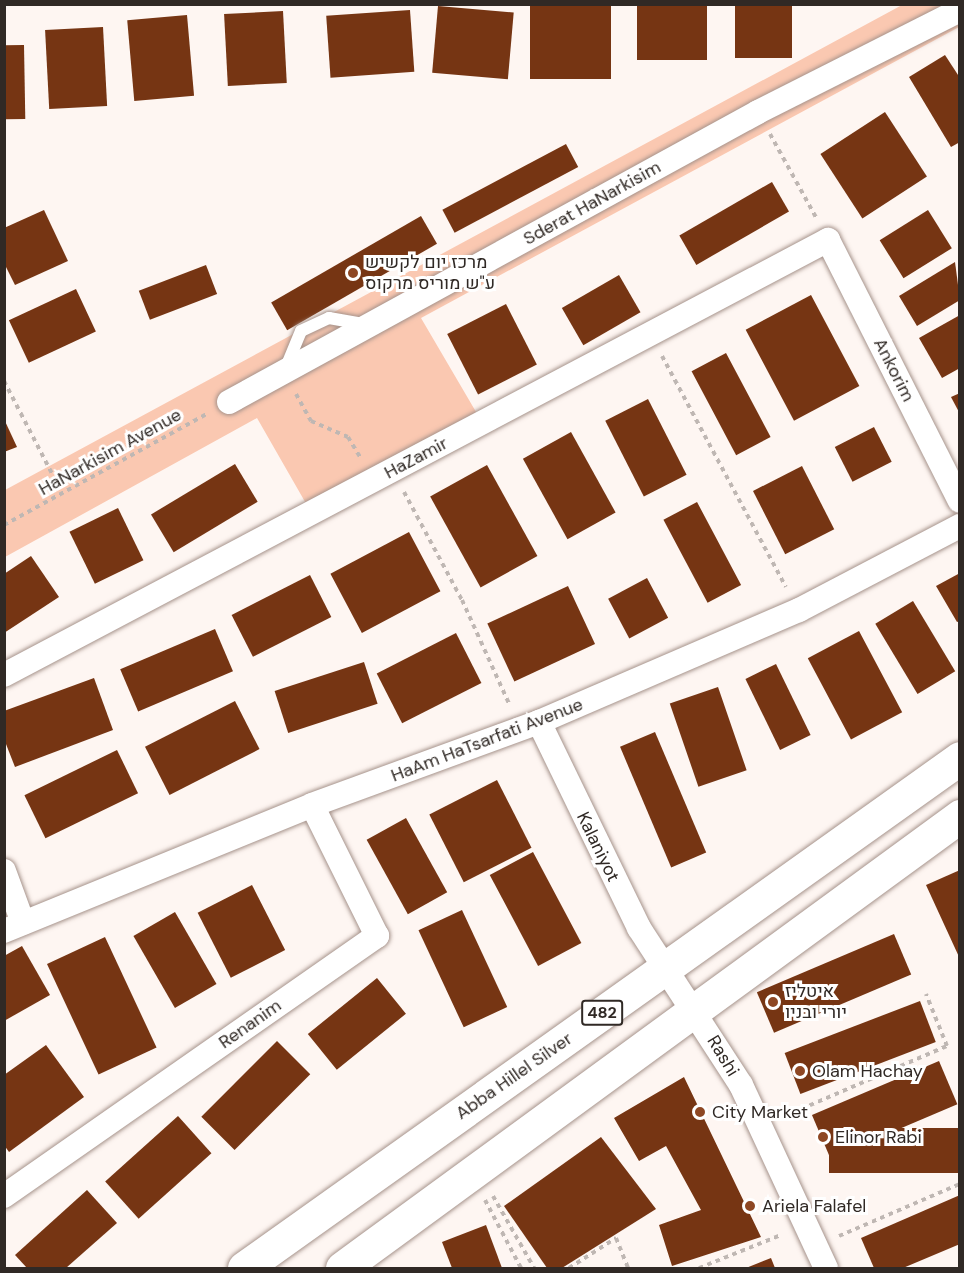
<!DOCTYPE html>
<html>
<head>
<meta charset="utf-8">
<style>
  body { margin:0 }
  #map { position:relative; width:964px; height:1273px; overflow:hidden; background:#fef6f2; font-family:"DM Sans",Heebo,sans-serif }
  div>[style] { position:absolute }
  .green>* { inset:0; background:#fac8b1 }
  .building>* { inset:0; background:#763513; transform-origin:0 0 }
  .path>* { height:4px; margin-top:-2px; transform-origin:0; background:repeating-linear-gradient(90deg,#bfb7b3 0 4.5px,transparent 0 9px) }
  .roads { filter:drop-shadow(0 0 2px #a6938b) drop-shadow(0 0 2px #a6938b) }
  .lane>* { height:12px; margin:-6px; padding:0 6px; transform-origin:6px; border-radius:6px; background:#fff }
  .street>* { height:24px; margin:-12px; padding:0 12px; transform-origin:12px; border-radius:12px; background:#fff }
  .primary>* { height:33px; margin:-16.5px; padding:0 16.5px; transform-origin:16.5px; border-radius:16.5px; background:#fff }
  .dots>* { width:16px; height:16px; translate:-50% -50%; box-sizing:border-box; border:3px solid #fff; border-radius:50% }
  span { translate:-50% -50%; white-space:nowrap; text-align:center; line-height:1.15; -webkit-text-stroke:6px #fff; paint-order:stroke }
  .shield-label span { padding:2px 4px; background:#fff; border:2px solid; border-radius:4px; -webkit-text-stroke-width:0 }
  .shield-label { font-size:16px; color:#302925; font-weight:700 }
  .street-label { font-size:18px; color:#302925 }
  .poi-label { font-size:18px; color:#302925 }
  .left { translate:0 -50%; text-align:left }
  .frame { position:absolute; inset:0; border:6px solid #302925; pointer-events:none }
</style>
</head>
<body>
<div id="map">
  <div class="green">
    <i style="clip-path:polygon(902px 5px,959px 5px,959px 27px,421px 318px,479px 417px,308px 507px,257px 418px,5px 557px,5px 490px)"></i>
  </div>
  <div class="building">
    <i style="left:637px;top:4px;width:70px;height:56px"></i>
    <i style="left:735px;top:4px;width:57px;height:54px"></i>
    <i style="left:530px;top:5px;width:81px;height:74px"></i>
    <i style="left:438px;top:6px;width:76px;height:67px;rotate:5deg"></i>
    <i style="left:410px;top:10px;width:62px;height:84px;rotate:86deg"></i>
    <i style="left:283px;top:11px;width:72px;height:59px;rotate:87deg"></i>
    <i style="left:187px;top:15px;width:81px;height:60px;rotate:85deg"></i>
    <i style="left:103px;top:27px;width:79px;height:58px;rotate:87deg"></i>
    <i style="left:24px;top:45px;width:74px;height:20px;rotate:89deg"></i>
    <i style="clip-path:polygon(945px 55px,960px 78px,960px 142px,951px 147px,909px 77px)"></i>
    <i style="left:885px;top:112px;width:77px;height:77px;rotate:57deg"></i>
    <i style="left:566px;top:144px;width:26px;height:140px;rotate:62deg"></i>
    <i style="left:772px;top:182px;width:34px;height:107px;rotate:60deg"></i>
    <i style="clip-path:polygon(44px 210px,68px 261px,15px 285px,4px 263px,4px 228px)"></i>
    <i style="left:928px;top:210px;width:45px;height:57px;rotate:58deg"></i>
    <i style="left:421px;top:216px;width:32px;height:173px;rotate:60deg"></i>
    <i style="clip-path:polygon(955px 262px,960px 300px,917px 326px,899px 296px)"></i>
    <i style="left:206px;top:265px;width:31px;height:72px;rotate:69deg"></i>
    <i style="left:619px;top:275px;width:43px;height:66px;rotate:60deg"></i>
    <i style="left:76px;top:289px;width:47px;height:74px;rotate:65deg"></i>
    <i style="left:811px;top:295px;width:103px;height:74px;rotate:62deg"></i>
    <i style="left:506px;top:304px;width:68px;height:66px;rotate:63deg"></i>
    <i style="clip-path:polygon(960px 315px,960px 368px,942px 378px,919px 338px)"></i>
    <i style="left:726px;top:353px;width:95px;height:39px;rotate:62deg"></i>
    <i style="clip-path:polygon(960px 393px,960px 414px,951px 397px)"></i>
    <i style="left:648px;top:399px;width:85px;height:48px;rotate:63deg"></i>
    <i style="clip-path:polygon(4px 419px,17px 447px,4px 452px)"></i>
    <i style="left:874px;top:427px;width:39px;height:44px;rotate:63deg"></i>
    <i style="left:571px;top:432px;width:92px;height:55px;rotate:61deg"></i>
    <i style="left:235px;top:464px;width:44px;height:98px;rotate:59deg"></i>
    <i style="left:487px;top:465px;width:104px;height:65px;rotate:61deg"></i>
    <i style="left:802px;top:466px;width:71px;height:55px;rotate:63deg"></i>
    <i style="left:697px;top:502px;width:94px;height:38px;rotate:62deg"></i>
    <i style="left:118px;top:508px;width:58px;height:54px;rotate:64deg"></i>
    <i style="left:409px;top:532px;width:67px;height:89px;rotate:62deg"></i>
    <i style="clip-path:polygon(31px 556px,59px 597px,4px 633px,4px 574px)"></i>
    <i style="clip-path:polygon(960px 573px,960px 621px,957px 622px,936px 586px)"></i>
    <i style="left:310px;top:575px;width:47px;height:88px;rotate:63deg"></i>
    <i style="left:647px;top:578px;width:45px;height:44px;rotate:62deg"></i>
    <i style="left:568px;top:586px;width:64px;height:89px;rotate:65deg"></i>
    <i style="left:913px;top:601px;width:82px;height:44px;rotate:59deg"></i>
    <i style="left:215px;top:629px;width:46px;height:103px;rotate:67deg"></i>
    <i style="left:859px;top:631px;width:92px;height:58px;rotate:62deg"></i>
    <i style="left:456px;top:633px;width:56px;height:89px;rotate:63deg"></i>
    <i style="left:364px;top:662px;width:44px;height:94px;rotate:72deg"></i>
    <i style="left:776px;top:664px;width:79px;height:34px;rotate:64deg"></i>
    <i style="clip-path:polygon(94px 678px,113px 730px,15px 767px,4px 739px,4px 711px)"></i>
    <i style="left:718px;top:687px;width:88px;height:51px;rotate:71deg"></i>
    <i style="left:235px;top:701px;width:54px;height:101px;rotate:63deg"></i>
    <i style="left:655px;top:732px;width:131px;height:38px;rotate:67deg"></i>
    <i style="left:117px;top:750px;width:48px;height:103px;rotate:64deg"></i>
    <i style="left:497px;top:780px;width:76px;height:76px;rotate:63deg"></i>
    <i style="left:406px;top:818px;width:85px;height:45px;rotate:61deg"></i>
    <i style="left:533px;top:852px;width:103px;height:49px;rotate:62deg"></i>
    <i style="clip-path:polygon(960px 870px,960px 959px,926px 885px)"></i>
    <i style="left:252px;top:885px;width:73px;height:61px;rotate:63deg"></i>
    <i style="left:462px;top:910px;width:107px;height:48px;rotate:65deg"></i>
    <i style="left:175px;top:912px;width:83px;height:48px;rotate:60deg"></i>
    <i style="left:894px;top:934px;width:44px;height:149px;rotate:67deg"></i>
    <i style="left:105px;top:937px;width:122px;height:64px;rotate:65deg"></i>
    <i style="clip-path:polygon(22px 946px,50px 995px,4px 1021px,4px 956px)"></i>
    <i style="left:377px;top:978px;width:46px;height:89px;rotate:51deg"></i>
    <i style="left:920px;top:1001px;width:44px;height:145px;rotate:69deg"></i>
    <i style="left:277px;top:1041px;width:47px;height:107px;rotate:45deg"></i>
    <i style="clip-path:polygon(46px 1045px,84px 1097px,9px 1152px,4px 1145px,4px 1075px)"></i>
    <i style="left:939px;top:1061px;width:47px;height:138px;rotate:67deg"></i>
    <i style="clip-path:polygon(684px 1077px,761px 1237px,672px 1266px,659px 1225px,701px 1210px,666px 1146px,639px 1161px,614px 1118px)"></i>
    <i style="left:178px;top:1116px;width:50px;height:98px;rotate:48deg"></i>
    <i style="left:960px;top:1128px;width:45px;height:131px;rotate:90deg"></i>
    <i style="clip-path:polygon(601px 1137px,656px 1209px,562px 1268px,547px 1268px,504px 1206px)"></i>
    <i style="clip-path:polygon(87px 1190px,117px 1223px,66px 1268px,27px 1268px,15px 1255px)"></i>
    <i style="clip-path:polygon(960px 1195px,960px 1244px,903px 1268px,874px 1268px,861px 1238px)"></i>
    <i style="clip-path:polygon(486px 1225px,502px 1268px,452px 1268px,442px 1242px)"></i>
    <i style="clip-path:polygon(771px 1258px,775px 1268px,746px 1268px)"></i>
  </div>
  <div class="path">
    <i style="left:770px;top:134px;width:97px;rotate:61.1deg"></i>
    <i style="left:662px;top:356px;width:262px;rotate:61.8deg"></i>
    <i style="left:4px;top:381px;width:126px;rotate:62.6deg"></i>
    <i style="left:296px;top:394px;width:31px;rotate:61deg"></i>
    <i style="left:311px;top:421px;width:40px;rotate:23.4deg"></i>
    <i style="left:348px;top:437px;width:26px;rotate:59deg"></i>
    <i style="left:404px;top:492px;width:123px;rotate:61.8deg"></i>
    <i style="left:462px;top:600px;width:116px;rotate:65.6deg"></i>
    <i style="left:4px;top:525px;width:231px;rotate:-28.7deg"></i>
    <i style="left:785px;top:1116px;width:176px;rotate:-23.4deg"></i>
    <i style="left:947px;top:1046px;width:56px;rotate:-112deg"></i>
    <i style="left:493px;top:1196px;width:83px;rotate:60.3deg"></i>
    <i style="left:485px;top:1200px;width:77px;rotate:62.1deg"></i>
    <i style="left:839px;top:1236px;width:132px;rotate:-23.3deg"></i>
    <i style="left:569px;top:1268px;width:56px;rotate:-32.6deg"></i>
    <i style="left:616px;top:1238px;width:32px;rotate:68deg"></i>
    <i style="left:699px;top:1268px;width:88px;rotate:-21.9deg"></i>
  </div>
  <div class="roads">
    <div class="lane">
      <i style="left:284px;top:372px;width:44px;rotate:-67.5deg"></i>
      <i style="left:301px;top:331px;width:31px;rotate:-25deg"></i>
      <i style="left:329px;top:318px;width:39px;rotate:10deg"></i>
    </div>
    <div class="street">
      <i style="left:229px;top:402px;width:603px;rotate:-28.73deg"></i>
      <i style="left:758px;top:112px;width:226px;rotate:-26.8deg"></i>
      <i style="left:4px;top:675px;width:932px;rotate:-27.83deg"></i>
      <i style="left:828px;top:240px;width:292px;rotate:63.2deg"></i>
      <i style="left:539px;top:722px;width:229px;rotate:64.1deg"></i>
      <i style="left:639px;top:928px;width:187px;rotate:57deg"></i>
      <i style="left:741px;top:1085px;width:202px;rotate:65.1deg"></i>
      <i style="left:4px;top:871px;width:55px;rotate:69.9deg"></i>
      <i style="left:4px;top:931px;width:333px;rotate:-22.2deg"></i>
      <i style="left:312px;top:805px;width:242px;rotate:-20.1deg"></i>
      <i style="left:539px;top:722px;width:283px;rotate:-23.3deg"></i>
      <i style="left:799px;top:610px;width:182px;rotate:-27.6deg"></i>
      <i style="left:4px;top:1196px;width:455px;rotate:-34.9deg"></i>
      <i style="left:377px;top:936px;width:146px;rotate:-116.4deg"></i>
    </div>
    <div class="primary">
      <i style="left:244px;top:1268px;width:879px;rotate:-35.46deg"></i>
      <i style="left:342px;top:1268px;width:766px;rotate:-36.18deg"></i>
    </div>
  </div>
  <div class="dots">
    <i style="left:353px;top:273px;background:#8e4723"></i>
    <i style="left:773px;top:1002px;background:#8e4723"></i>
    <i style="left:800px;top:1071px;background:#8e4723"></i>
    <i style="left:700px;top:1112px;background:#8e4723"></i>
    <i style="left:823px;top:1137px;background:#8e4723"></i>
    <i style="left:750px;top:1206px;background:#8e4723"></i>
  </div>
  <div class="shield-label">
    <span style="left:602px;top:1013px">482</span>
  </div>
  <div class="street-label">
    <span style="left:592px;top:203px;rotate:-29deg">Sderat HaNarkisim</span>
    <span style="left:894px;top:370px;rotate:63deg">Ankorim</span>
    <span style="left:110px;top:452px;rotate:-29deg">HaNarkisim Avenue</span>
    <span style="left:416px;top:458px;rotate:-28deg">HaZamir</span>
    <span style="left:487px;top:740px;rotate:-21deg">HaAm HaTsarfati Avenue</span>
    <span style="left:598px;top:847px;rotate:64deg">Kalaniyot</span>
    <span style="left:250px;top:1024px;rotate:-35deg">Renanim</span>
    <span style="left:723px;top:1056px;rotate:59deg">Rashi</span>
    <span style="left:514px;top:1076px;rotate:-35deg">Abba Hillel Silver</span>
  </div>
  <div class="poi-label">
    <span class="left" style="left:365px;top:273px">מרכז יום לקשיש<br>ע"ש מוריס מרקוס</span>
    <span class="left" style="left:785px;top:1002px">איטליז<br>יורי ובניו</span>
    <span class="left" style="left:812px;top:1071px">Olam Hachay</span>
    <span class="left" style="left:712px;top:1112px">City Market</span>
    <span class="left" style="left:835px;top:1137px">Elinor Rabi</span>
    <span class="left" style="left:762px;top:1206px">Ariela Falafel</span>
  </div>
  <div class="frame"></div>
</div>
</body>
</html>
